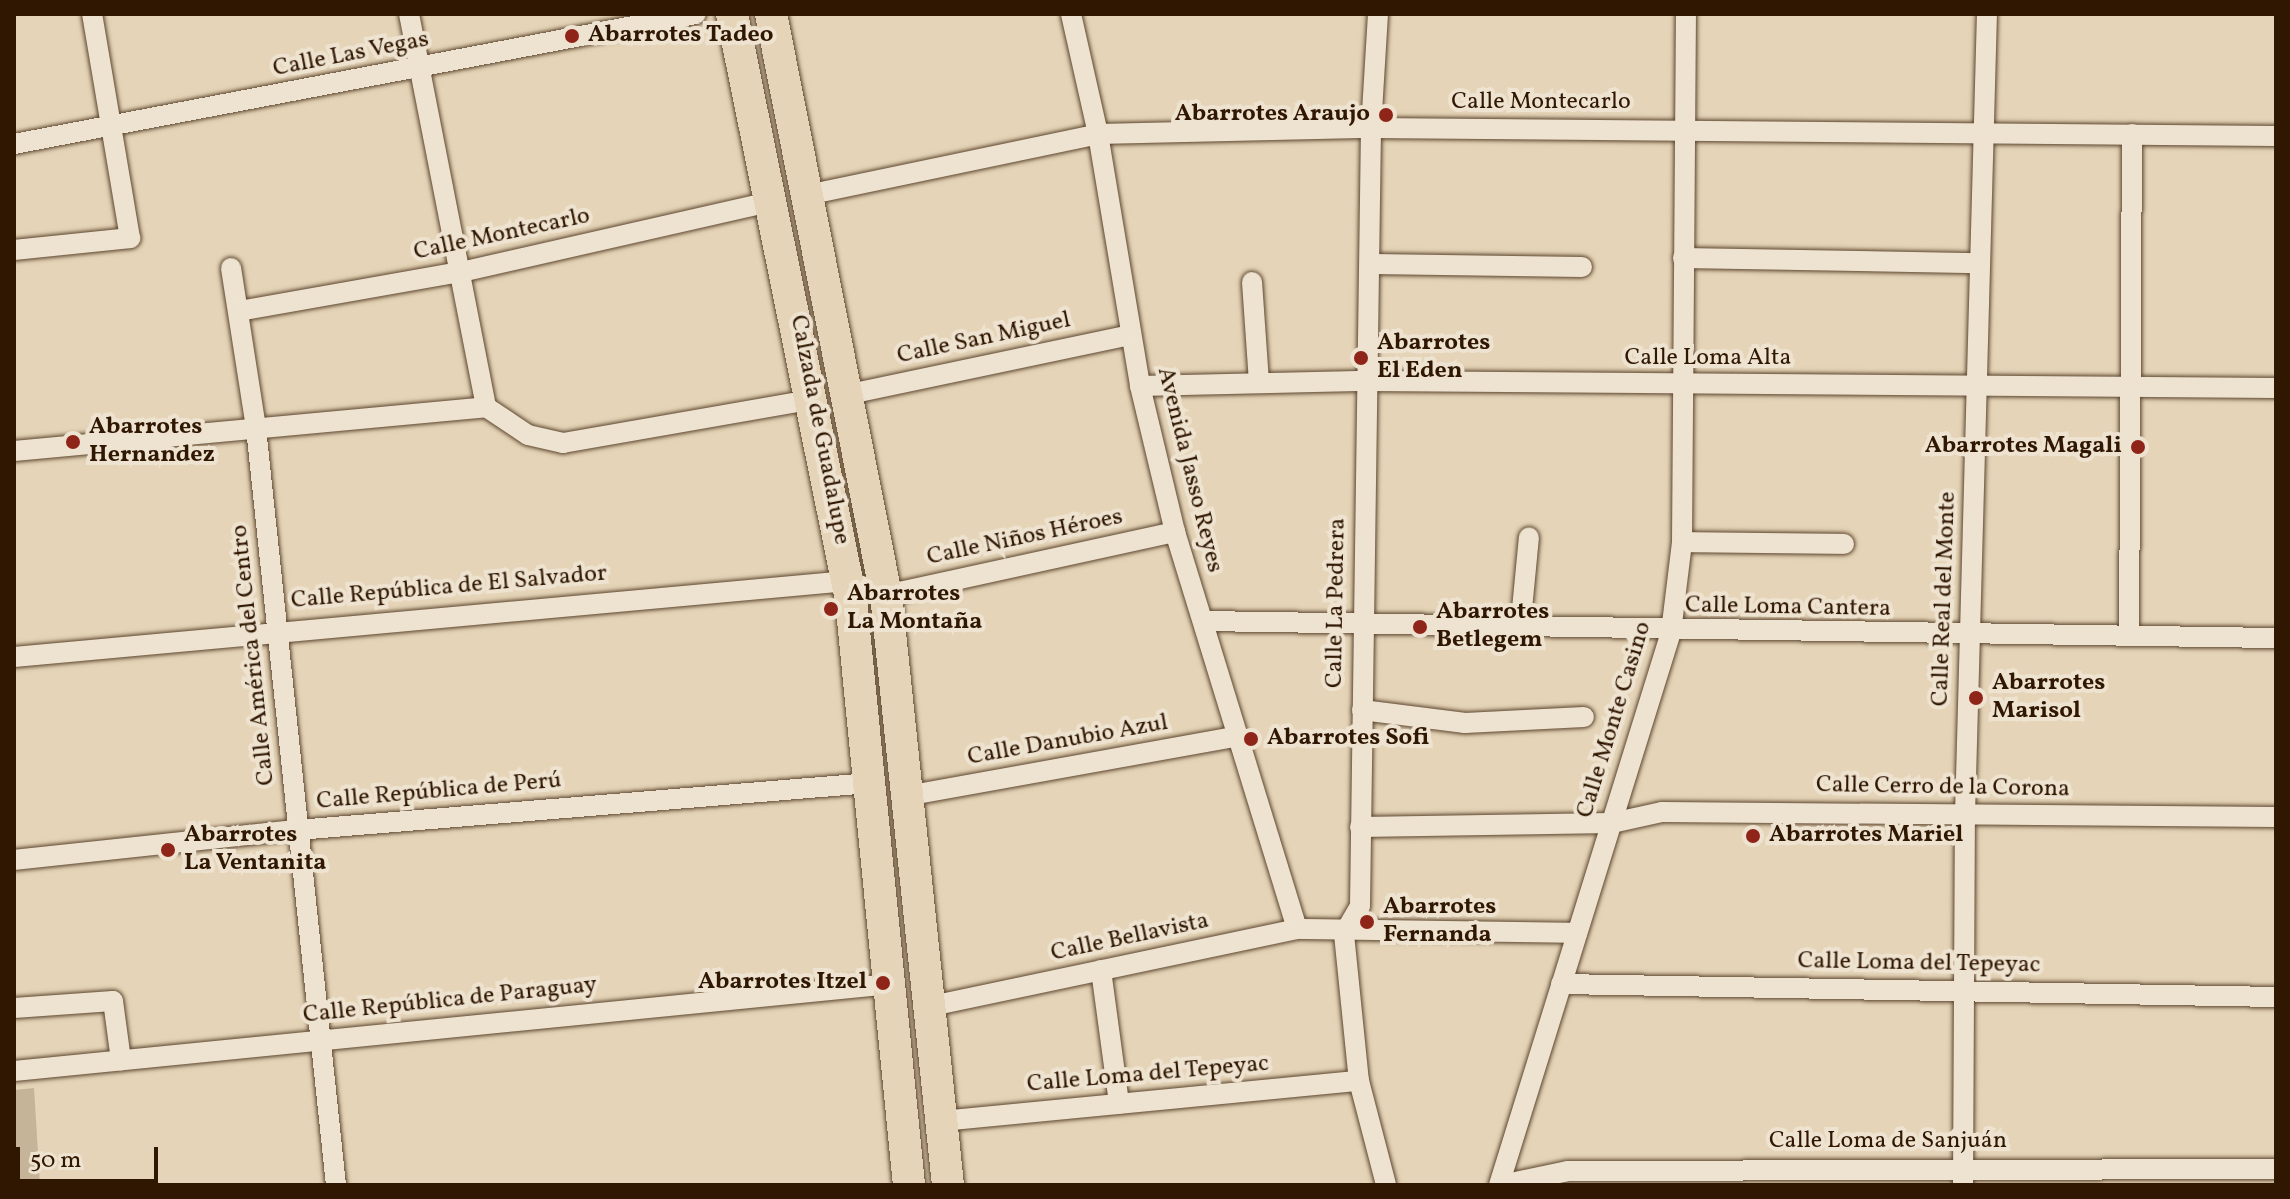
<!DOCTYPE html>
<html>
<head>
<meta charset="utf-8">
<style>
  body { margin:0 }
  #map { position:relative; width:2290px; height:1199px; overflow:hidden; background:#e5d4b7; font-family:Vollkorn,serif }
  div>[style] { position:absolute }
  .green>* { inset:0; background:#c6b498 }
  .roads { filter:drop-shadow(0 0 2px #5d462f) drop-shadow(0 0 2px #5d462f) }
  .street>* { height:20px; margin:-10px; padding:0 10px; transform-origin:10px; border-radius:10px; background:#eee3d0 }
  .primary>* { height:32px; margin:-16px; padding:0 16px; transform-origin:16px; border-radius:16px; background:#e5d4b7 }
  .dots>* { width:22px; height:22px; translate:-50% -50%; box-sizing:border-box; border:4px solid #eee3d0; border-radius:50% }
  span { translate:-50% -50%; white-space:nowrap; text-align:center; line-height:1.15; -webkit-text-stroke:8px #eee3d0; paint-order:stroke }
  .poi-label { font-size:24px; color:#301702; font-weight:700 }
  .left { translate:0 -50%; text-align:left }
  .right { translate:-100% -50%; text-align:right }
  .street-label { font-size:24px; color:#301702 }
  .frame { position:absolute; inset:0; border:16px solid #301702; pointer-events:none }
  .scale { position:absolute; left:16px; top:1147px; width:142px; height:36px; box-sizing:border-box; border:4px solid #301702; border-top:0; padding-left:10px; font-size:24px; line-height:28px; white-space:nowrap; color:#301702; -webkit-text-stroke:6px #eee3d0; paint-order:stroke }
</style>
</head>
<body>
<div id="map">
  <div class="green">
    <i style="clip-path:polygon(34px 1088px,40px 1185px,14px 1185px,14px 1090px)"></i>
  </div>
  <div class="roads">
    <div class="street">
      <i style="left:409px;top:14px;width:400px;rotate:78.9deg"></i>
      <i style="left:1071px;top:14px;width:123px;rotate:77.3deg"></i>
      <i style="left:1098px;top:134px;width:255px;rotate:80.5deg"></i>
      <i style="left:1140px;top:386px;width:150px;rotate:76.5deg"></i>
      <i style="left:1175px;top:532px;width:415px;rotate:72.9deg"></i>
      <i style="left:1378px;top:14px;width:114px;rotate:93.5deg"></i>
      <i style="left:1371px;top:128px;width:778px;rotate:90.81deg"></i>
      <i style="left:1360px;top:906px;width:32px;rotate:120deg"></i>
      <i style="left:1344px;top:934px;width:148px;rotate:84.2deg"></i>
      <i style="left:1359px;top:1081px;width:107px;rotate:75.4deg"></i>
      <i style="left:14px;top:144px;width:694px;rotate:-10.79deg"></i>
      <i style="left:812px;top:194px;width:292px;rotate:-11.8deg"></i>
      <i style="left:1098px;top:134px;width:273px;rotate:-1.3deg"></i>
      <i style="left:1371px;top:128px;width:905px;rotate:0.51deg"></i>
      <i style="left:14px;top:250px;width:117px;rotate:-5.9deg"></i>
      <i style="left:130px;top:238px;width:227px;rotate:-99.6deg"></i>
      <i style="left:1683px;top:258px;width:297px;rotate:1deg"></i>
      <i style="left:1372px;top:264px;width:210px;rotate:0.8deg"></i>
      <i style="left:231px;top:268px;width:162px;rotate:81.1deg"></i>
      <i style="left:256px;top:428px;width:761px;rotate:83.97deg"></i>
      <i style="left:1252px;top:282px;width:101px;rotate:86deg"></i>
      <i style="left:239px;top:311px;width:225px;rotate:-10deg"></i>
      <i style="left:461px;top:272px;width:321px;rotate:-12.8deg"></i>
      <i style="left:1140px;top:386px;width:229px;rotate:-1.3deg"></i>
      <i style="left:1369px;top:381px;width:907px;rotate:0.44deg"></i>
      <i style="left:850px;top:394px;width:285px;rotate:-11.9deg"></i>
      <i style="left:14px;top:451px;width:474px;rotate:-5.3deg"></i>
      <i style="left:486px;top:407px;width:50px;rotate:33.7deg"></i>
      <i style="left:528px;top:435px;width:36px;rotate:13deg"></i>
      <i style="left:563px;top:443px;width:256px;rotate:-9.9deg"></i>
      <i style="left:1682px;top:542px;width:162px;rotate:0.7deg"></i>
      <i style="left:1203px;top:621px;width:1073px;rotate:0.91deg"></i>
      <i style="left:1520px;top:630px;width:93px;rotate:-84.5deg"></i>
      <i style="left:2129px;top:636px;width:502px;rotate:-89.66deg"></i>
      <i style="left:14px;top:657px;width:837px;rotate:-5.21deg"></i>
      <i style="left:848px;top:581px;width:40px;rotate:20.2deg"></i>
      <i style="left:886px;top:595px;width:296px;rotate:-12.3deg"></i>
      <i style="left:1362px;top:710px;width:104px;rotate:7.2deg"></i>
      <i style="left:1465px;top:723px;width:119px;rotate:-2.9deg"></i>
      <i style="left:906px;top:796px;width:338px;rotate:-10.2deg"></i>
      <i style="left:1360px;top:827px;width:252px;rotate:-0.9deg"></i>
      <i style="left:1612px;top:823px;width:51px;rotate:-12.4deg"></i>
      <i style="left:1662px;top:812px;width:614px;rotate:0.47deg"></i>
      <i style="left:14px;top:860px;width:285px;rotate:-6.1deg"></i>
      <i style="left:297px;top:830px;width:575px;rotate:-4.69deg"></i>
      <i style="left:1101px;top:970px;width:135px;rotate:82.3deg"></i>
      <i style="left:1561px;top:984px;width:715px;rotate:1.04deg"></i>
      <i style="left:927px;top:1007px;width:378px;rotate:-11.9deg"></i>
      <i style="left:1297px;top:929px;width:280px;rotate:0.8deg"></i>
      <i style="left:14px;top:1008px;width:99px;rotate:-4deg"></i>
      <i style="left:113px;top:1001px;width:60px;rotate:82.3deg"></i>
      <i style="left:14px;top:1071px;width:881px;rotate:-5.67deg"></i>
      <i style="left:941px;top:1121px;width:420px;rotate:-5.5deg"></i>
      <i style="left:1499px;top:1185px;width:579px;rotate:-72.72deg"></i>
      <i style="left:1671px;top:632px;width:91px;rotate:-83deg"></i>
      <i style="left:1682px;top:542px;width:528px;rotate:-89.57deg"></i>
      <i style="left:1501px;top:1185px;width:68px;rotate:-11.8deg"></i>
      <i style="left:1568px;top:1171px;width:708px;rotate:-0.16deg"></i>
      <i style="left:1963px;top:1185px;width:370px;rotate:-89.7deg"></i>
      <i style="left:1965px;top:815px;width:801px;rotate:-88.43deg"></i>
    </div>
    <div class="primary">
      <i style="left:732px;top:14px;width:598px;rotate:78.52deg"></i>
      <i style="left:851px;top:600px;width:588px;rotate:84.34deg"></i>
      <i style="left:771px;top:14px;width:592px;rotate:78.8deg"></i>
      <i style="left:886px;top:595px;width:593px;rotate:84deg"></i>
    </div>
  </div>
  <div class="dots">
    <i style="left:572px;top:36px;background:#8f2418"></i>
    <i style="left:1386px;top:115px;background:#8f2418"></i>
    <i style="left:1361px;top:358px;background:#8f2418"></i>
    <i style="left:73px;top:442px;background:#8f2418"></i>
    <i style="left:2138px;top:447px;background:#8f2418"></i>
    <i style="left:831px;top:609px;background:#8f2418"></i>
    <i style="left:1420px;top:627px;background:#8f2418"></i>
    <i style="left:1976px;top:698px;background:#8f2418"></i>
    <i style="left:1251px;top:739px;background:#8f2418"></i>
    <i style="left:1753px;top:836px;background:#8f2418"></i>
    <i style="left:168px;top:850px;background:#8f2418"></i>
    <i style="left:1367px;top:922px;background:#8f2418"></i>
    <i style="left:883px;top:983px;background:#8f2418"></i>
  </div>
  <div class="poi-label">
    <span class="left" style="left:588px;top:36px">Abarrotes Tadeo</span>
    <span class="right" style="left:1370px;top:115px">Abarrotes Araujo</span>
    <span class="left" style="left:1377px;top:358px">Abarrotes<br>El Eden</span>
    <span class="left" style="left:89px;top:442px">Abarrotes<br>Hernandez</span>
    <span class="right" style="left:2122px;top:447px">Abarrotes Magali</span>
    <span class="left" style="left:847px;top:609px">Abarrotes<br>La Montaña</span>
    <span class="left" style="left:1436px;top:627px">Abarrotes<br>Betlegem</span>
    <span class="left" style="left:1992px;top:698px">Abarrotes<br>Marisol</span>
    <span class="left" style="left:1267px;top:739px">Abarrotes Sofi</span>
    <span class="left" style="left:184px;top:850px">Abarrotes<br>La Ventanita</span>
    <span class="left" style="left:1769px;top:836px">Abarrotes Mariel</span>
    <span class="left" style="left:1383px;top:922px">Abarrotes<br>Fernanda</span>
    <span class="right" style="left:867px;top:983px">Abarrotes Itzel</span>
  </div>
  <div class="street-label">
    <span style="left:351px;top:55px;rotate:-11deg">Calle Las Vegas</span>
    <span style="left:1541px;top:103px">Calle Montecarlo</span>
    <span style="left:502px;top:235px;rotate:-12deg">Calle Montecarlo</span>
    <span style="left:984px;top:339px;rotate:-12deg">Calle San Miguel</span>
    <span style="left:1708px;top:359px">Calle Loma Alta</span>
    <span style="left:819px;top:430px;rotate:79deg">Calzada de Guadalupe</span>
    <span style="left:1189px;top:470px;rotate:76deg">Avenida Jasso Reyes</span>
    <span style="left:1025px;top:538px;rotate:-12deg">Calle Niños Héroes</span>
    <span style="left:449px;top:588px;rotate:-5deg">Calle República de El Salvador</span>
    <span style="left:1945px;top:599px;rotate:-88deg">Calle Real del Monte</span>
    <span style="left:1337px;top:603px;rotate:-89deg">Calle La Pedrera</span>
    <span style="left:1788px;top:608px;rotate:1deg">Calle Loma Cantera</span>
    <span style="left:254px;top:655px;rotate:-96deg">Calle América del Centro</span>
    <span style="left:1615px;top:720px;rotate:-73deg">Calle Monte Casino</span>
    <span style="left:1068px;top:741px;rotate:-10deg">Calle Danubio Azul</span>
    <span style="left:1943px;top:788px;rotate:1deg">Calle Cerro de la Corona</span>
    <span style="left:439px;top:792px;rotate:-5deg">Calle República de Perú</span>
    <span style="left:1130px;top:938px;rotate:-12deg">Calle Bellavista</span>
    <span style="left:1919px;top:964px;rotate:1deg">Calle Loma del Tepeyac</span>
    <span style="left:450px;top:1001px;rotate:-6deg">Calle República de Paraguay</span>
    <span style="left:1148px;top:1075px;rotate:-5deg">Calle Loma del Tepeyac</span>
    <span style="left:1888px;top:1142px">Calle Loma de Sanjuán</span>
  </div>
  <div class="frame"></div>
  <div class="scale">50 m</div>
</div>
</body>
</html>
